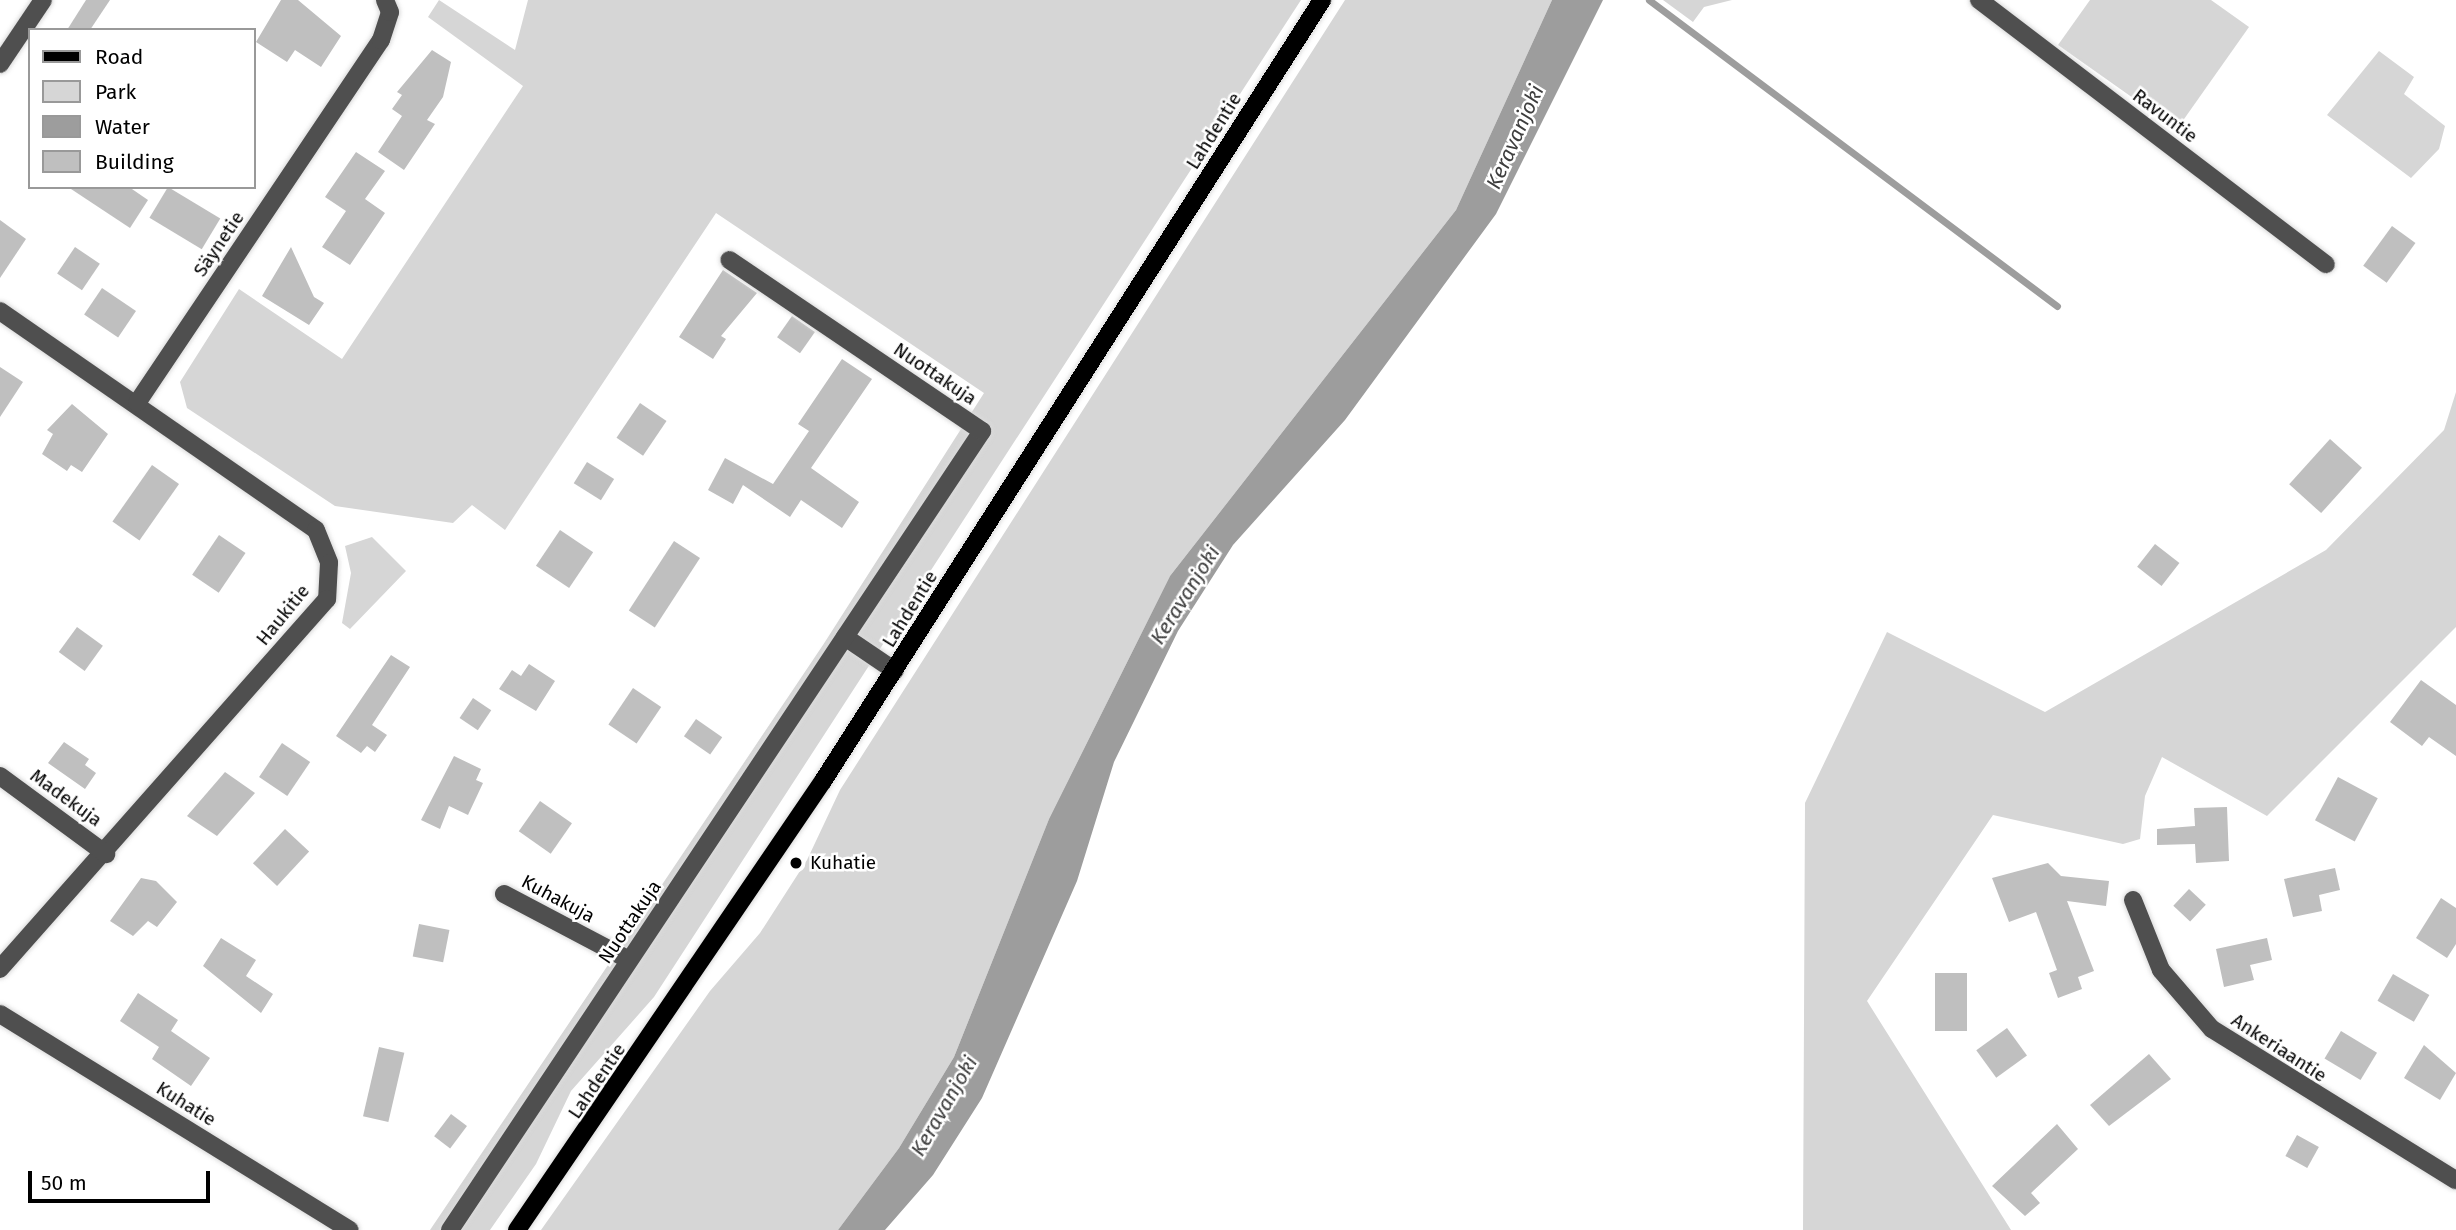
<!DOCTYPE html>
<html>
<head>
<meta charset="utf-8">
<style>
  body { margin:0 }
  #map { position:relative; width:2456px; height:1230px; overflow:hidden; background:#fff; font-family:"Fira Sans",sans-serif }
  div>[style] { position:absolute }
  .green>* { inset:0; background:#d6d6d6 }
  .water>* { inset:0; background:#9d9d9d }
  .stream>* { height:7px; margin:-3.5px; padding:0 3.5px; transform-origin:3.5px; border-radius:3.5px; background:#9d9d9d }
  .building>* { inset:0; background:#bfbfbf; transform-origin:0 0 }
  .roads { filter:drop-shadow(0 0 2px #dbdbdb) drop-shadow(0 0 2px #dbdbdb) }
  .minor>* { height:18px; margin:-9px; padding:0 9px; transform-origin:9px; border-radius:9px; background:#4f4f4f }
  .major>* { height:18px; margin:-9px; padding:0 9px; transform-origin:9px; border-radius:9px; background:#000 }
  .dots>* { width:19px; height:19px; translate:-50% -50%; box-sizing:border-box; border:4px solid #fff; border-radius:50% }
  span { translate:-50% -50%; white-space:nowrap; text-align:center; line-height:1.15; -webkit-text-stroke:5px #fff; paint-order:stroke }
  .street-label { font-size:19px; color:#000 }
  .poi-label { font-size:19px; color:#000 }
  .left { translate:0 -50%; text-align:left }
  .water-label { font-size:21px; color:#3e3e3e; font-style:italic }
  .legend { position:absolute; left:28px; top:28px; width:228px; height:161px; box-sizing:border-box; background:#fff; border:2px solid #999; margin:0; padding:9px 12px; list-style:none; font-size:21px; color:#000 }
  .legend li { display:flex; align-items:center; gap:14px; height:35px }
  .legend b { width:35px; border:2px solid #999 }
  .scale { position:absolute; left:28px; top:1171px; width:182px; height:32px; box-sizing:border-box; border:4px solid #000; border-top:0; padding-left:9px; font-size:21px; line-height:24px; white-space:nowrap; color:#000; -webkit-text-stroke:5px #fff; paint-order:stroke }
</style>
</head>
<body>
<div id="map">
  <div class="green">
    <i style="clip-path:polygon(439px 0,515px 50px,528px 0,1301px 0,654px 997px,571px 1091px,536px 1164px,490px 1230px,430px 1230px,823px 645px,984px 393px,716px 213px,505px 530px,472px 505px,453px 523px,335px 506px,187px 408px,180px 382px,239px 289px,342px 359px,523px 86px,428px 17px)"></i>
    <i style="clip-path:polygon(1345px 0,1552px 0,1456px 210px,1170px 576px,1049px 819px,954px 1057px,899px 1148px,838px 1230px,541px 1230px,710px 991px,760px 933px,807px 860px,840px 790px)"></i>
    <i style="clip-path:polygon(1663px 0,1732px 0,1704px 7px,1693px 22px)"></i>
    <i style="clip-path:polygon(2090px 0,2211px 0,2249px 27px,2177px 129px,2058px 45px)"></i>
    <i style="clip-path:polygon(2379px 51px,2414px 77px,2404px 94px,2445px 126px,2439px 149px,2411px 178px,2327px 115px)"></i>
    <i style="clip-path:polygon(2456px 392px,2456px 627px,2267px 816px,2162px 757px,2145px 796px,2140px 839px,2123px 844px,1993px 815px,1867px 1001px,2011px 1230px,1803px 1230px,1805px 803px,1887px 632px,2045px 712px,2326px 550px,2444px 430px)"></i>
    <i style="clip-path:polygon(372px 537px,406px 571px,350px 629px,342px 623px,351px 573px,345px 546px)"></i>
  </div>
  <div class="water">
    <i style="clip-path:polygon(1552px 0,1603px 0,1496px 214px,1345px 420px,1233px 545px,1178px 631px,1114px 762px,1077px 881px,982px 1098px,933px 1175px,885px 1230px,838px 1230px,899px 1148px,954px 1057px,1049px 819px,1170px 576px,1456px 210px)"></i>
  </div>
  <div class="stream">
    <i style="left:1649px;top:0;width:510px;rotate:36.87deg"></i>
  </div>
  <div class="building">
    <i style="clip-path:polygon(86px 0,110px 0,90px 30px,67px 30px)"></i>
    <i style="clip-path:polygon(281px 0,298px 0,341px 36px,321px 67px,295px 50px,287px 62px,256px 42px)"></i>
    <i style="clip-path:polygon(432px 50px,451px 62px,443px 97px,427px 120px,435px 124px,404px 170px,378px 152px,402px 116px,392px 109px,402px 95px,397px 92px)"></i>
    <i style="clip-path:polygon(356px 152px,385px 171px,365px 199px,385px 213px,350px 265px,322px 247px,346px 211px,325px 197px)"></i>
    <i style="clip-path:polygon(68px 187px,129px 187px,148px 200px,130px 228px)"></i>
    <i style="left:168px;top:187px;width:61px;height:36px;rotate:31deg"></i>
    <i style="clip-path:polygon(0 220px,26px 239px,0 278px)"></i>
    <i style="left:2392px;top:226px;width:29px;height:49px;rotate:36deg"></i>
    <i style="left:75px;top:247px;width:30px;height:32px;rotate:34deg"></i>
    <i style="clip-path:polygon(291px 247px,314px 297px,324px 303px,309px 325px,262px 296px)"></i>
    <i style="clip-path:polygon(723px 270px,757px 293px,721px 336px,726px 339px,713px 359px,679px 337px)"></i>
    <i style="left:102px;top:288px;width:41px;height:32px;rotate:34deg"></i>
    <i style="left:792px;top:316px;width:28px;height:26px;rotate:35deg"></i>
    <i style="clip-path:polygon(842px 359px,872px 379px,811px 468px,859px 502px,842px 528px,801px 500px,790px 517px,743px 485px,733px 504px,708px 490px,725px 458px,773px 484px,809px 431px,798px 424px)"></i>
    <i style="clip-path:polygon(0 367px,23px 382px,0 417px)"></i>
    <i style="left:640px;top:403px;width:32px;height:42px;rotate:34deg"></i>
    <i style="clip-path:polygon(72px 404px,108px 434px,82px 472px,71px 465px,67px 471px,42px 454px,53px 434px,47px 430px)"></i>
    <i style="left:2330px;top:439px;width:43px;height:61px;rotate:42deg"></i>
    <i style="left:587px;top:462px;width:32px;height:25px;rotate:32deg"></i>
    <i style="left:152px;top:465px;width:33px;height:69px;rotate:35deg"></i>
    <i style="left:560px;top:530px;width:40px;height:43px;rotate:34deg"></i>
    <i style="left:219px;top:535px;width:32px;height:48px;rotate:34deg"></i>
    <i style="left:674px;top:541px;width:31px;height:83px;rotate:33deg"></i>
    <i style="left:2155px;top:544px;width:31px;height:29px;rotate:38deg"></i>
    <i style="left:77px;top:627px;width:32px;height:31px;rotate:36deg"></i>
    <i style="clip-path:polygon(391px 655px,410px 667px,372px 725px,387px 735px,375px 752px,367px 746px,361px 753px,336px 736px)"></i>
    <i style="clip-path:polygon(529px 664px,555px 681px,536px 711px,499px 689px,512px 670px,521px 676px)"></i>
    <i style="clip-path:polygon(2421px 680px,2456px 705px,2456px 756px,2429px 737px,2422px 746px,2390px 722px)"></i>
    <i style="left:633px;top:688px;width:34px;height:44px;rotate:34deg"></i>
    <i style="left:473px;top:698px;width:22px;height:24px;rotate:34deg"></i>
    <i style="left:696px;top:719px;width:32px;height:21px;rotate:35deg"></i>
    <i style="clip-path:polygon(64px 742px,89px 759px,85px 765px,96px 773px,85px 789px,48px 763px)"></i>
    <i style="left:282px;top:743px;width:34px;height:41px;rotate:34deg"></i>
    <i style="clip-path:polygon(454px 756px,481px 769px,476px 780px,483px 783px,468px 815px,449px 806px,440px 829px,421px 820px)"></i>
    <i style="clip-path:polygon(225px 772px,255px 793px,217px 836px,187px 816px)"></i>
    <i style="left:2338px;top:777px;width:45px;height:49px;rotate:28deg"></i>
    <i style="left:540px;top:801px;width:39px;height:37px;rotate:35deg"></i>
    <i style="clip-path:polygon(2227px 807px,2229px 861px,2196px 863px,2195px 844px,2157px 845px,2157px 829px,2195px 826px,2194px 808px)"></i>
    <i style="left:285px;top:829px;width:33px;height:47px;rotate:43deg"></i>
    <i style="clip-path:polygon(2048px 863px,2061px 876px,2109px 881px,2106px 906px,2067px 901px,2094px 971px,2078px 977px,2082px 989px,2058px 998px,2049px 973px,2057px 970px,2036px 912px,2009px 922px,1992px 878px)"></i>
    <i style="clip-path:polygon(2335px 868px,2340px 890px,2319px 895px,2322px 911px,2293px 917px,2284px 879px)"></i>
    <i style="clip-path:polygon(141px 878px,156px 881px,177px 902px,157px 927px,148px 921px,133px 936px,110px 921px)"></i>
    <i style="left:2189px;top:889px;width:23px;height:23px;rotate:43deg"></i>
    <i style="clip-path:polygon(2441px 898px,2456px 908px,2456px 944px,2447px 958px,2416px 938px)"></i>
    <i style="left:419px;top:924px;width:31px;height:33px;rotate:11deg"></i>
    <i style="clip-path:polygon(221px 938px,256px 960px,246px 976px,273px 994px,261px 1013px,203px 966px)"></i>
    <i style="clip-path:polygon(2267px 938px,2272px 960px,2250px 965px,2254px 980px,2224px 987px,2216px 949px)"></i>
    <i style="left:1935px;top:973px;width:32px;height:58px"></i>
    <i style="left:2393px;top:974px;width:42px;height:31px;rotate:30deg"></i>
    <i style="clip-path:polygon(138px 993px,178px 1020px,171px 1031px,210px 1058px,191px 1086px,152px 1059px,159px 1047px,120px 1021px)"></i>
    <i style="left:2007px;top:1028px;width:34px;height:38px;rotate:54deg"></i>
    <i style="left:2341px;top:1031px;width:42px;height:32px;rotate:31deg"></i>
    <i style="clip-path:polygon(2424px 1045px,2456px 1073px,2440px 1100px,2404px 1078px)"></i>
    <i style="left:379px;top:1047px;width:26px;height:71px;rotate:13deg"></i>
    <i style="clip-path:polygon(2149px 1054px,2171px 1079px,2109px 1126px,2090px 1105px)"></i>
    <i style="left:451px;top:1114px;width:20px;height:28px;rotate:37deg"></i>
    <i style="clip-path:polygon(2057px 1124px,2078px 1149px,2031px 1193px,2040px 1203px,2025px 1216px,1992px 1186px)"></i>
    <i style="left:2297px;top:1135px;width:25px;height:24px;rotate:29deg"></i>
  </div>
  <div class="roads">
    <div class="minor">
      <i style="left:1979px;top:0;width:436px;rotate:37.3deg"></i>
      <i style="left:0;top:64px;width:77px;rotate:-56.1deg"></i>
      <i style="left:0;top:311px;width:384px;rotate:34.7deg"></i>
      <i style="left:316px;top:530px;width:35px;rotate:68deg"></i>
      <i style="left:329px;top:563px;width:36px;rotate:93deg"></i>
      <i style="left:327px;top:599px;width:494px;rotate:131.5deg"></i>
      <i style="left:137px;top:403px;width:437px;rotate:-56.1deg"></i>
      <i style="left:381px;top:40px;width:29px;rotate:-72deg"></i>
      <i style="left:390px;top:12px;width:13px;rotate:-113deg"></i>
      <i style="left:845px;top:637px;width:60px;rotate:34.2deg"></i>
      <i style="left:0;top:776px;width:132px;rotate:36.3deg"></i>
      <i style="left:504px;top:894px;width:141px;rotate:27.8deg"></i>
      <i style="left:2133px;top:900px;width:75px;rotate:68.2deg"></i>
      <i style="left:2161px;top:970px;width:78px;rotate:49.2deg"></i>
      <i style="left:2212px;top:1029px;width:287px;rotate:31.8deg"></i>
      <i style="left:0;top:1014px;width:411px;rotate:31.7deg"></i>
      <i style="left:450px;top:1230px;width:960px;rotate:-56.34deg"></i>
      <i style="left:982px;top:431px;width:305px;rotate:-145.9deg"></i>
    </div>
    <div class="major">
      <i style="left:517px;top:1230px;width:543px;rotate:-55.73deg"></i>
      <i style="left:823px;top:781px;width:927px;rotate:-57.42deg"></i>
    </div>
  </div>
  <div class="dots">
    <i style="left:796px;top:863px;background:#000"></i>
  </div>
  <div class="street-label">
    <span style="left:2165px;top:116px;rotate:37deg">Ravuntie</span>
    <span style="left:1214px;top:131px;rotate:-58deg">Lahdentie</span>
    <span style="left:219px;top:244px;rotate:-56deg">Säynetie</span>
    <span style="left:935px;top:374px;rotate:34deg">Nuottakuja</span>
    <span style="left:910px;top:609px;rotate:-58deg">Lahdentie</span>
    <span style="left:283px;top:615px;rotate:-51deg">Haukitie</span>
    <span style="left:66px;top:798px;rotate:36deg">Madekuja</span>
    <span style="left:558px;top:899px;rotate:28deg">Kuhakuja</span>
    <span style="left:630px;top:922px;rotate:-56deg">Nuottakuja</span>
    <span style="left:2279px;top:1048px;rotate:33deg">Ankeriaantie</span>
    <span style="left:597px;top:1081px;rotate:-56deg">Lahdentie</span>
    <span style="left:186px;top:1104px;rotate:32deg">Kuhatie</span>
  </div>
  <div class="poi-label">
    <span class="left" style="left:810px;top:863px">Kuhatie</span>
  </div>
  <div class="water-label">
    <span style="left:1515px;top:137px;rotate:-66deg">Keravanjoki</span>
    <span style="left:1185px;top:595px;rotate:-58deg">Keravanjoki</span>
    <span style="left:944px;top:1106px;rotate:-60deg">Keravanjoki</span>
  </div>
  <ul class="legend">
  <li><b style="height:9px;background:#000"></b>Road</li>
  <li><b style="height:19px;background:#d6d6d6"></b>Park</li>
  <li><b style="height:19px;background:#9d9d9d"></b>Water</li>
  <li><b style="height:19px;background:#bfbfbf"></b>Building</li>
  </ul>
  <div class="scale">50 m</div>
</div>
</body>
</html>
